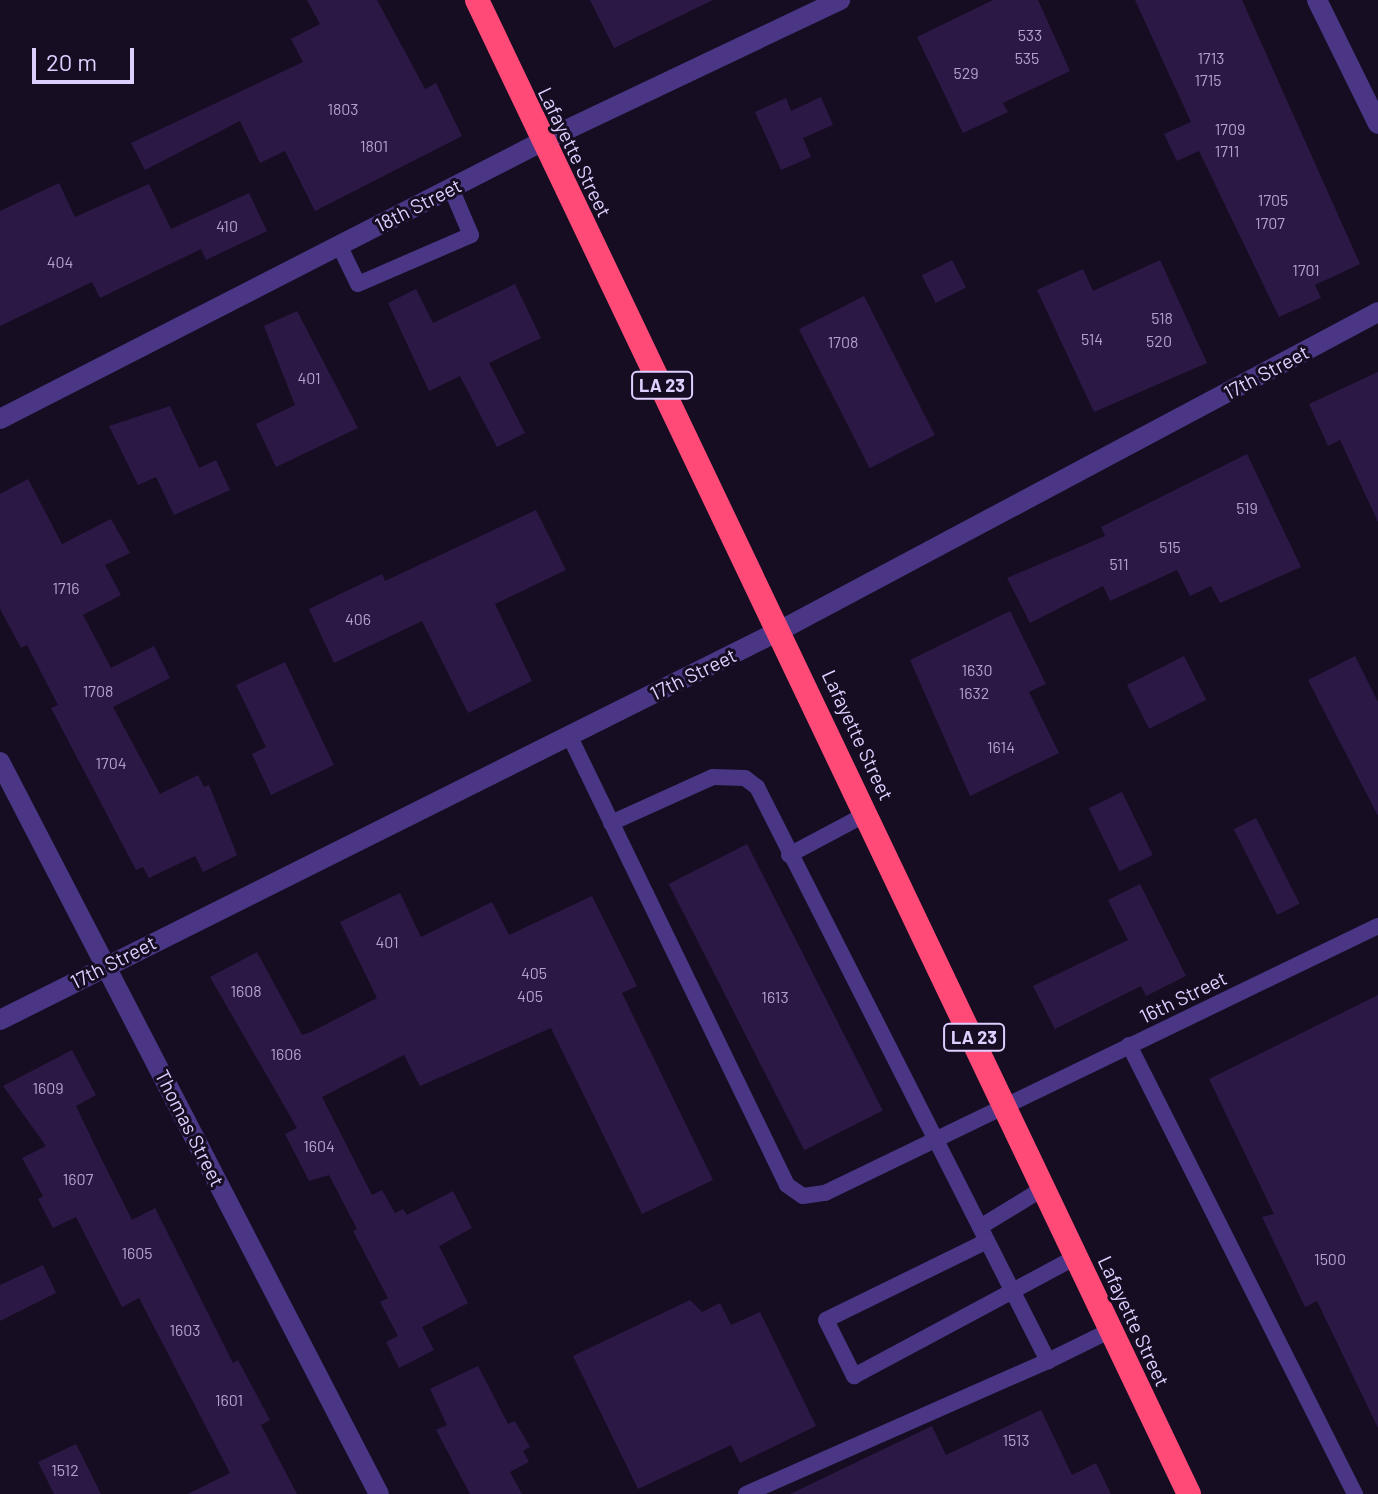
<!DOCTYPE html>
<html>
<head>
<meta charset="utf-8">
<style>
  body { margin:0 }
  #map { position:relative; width:1378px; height:1494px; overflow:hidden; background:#160d23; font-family:Barlow,sans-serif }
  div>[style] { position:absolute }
  .building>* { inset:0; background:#2b1844; transform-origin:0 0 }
  .lane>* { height:16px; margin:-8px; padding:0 8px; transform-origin:8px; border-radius:8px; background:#4a3684 }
  .street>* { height:20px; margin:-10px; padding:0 10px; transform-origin:10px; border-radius:10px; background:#4a3684 }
  .highway>* { height:24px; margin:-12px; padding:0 12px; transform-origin:12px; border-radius:12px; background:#ff4a78 }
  span { translate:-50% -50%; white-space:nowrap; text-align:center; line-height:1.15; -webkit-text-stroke:6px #160d23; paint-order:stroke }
  .number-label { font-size:16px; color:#b2a1d0 }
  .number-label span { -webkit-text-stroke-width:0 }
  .shield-label span { padding:2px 6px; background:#160d23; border:2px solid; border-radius:6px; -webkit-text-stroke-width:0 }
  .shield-label { font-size:18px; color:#dfcfff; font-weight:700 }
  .street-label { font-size:20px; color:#dfcfff }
  .scale { position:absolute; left:32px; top:48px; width:102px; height:36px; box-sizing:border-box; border:4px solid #dfcfff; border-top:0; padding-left:10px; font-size:24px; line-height:28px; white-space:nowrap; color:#dfcfff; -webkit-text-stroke:6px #160d23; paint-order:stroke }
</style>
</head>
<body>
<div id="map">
  <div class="building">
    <i style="clip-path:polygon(307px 0,377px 0,425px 89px,436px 83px,462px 136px,315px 211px,285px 151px,260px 163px,240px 121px,145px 170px,131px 143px,303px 62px,291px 39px,320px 24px)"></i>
    <i style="clip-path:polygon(590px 0,713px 0,614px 48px)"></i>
    <i style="clip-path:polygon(993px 0,1038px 0,1070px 71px,1003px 103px,1008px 112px,963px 133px,917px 37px)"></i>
    <i style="clip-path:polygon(1135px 0,1242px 0,1360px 264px,1315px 285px,1321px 298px,1279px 317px,1199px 151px,1177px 161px,1164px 134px,1191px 122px)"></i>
    <i style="clip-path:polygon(821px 97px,833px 125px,803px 138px,811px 157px,781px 170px,755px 112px,786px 98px,791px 111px)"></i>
    <i style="clip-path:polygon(59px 183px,75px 217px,149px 184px,171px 229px,249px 193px,267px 231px,206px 260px,201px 249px,100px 298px,92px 282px,0 326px,0 211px)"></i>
    <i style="left:952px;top:260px;width:31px;height:34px;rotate:63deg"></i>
    <i style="clip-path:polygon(1160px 260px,1207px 363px,1094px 412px,1037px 290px,1083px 269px,1093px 291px)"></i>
    <i style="clip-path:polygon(515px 284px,541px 338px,489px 363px,525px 433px,497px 447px,460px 376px,429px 391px,388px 303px,416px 289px,433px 323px)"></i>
    <i style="left:864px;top:296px;width:156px;height:73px;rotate:63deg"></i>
    <i style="clip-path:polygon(297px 311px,358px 428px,276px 467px,256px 424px,295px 405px,264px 326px)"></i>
    <i style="clip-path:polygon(1378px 372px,1378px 522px,1340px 440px,1328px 446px,1309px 404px)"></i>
    <i style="clip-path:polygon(170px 406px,199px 468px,216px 460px,230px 490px,174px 515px,156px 477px,138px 485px,109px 426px)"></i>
    <i style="clip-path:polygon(1247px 454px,1301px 567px,1220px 603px,1211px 586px,1190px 596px,1177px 570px,1110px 601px,1103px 586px,1030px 623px,1007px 578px,1105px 536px,1101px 527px)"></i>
    <i style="clip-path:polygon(28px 479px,62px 544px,111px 519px,130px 553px,105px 565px,121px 595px,83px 615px,111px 668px,154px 646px,170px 678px,113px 707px,160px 794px,198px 775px,204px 787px,209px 785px,237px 855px,203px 872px,195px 856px,149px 878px,143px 867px,136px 870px,51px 708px,58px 705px,27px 645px,21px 648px,0 609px,0 494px)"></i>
    <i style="clip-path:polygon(536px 510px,566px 570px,495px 604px,532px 681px,468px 713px,422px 621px,334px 663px,309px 609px,382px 574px,385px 581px)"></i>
    <i style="clip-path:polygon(1010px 611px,1046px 684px,1029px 692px,1059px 753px,970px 796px,910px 660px)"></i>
    <i style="left:1184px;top:656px;width:49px;height:64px;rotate:63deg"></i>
    <i style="clip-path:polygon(1355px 656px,1378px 702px,1378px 816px,1308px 680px)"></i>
    <i style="clip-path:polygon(285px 662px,334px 765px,271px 795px,252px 754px,266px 747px,236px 685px)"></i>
    <i style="left:1122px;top:792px;width:70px;height:37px;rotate:64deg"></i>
    <i style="left:1256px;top:818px;width:96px;height:25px;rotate:63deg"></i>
    <i style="left:747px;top:844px;width:299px;height:88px;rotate:63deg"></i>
    <i style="clip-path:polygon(1140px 884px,1186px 976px,1146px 996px,1141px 986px,1055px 1029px,1033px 986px,1128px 940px,1108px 900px)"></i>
    <i style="clip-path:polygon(400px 893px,421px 937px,492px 902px,509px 935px,592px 896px,637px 986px,622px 993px,713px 1180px,642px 1214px,551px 1028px,420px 1086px,404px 1055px,322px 1097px,372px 1195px,382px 1190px,395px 1213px,403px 1209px,407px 1215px,453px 1191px,472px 1228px,439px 1246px,468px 1303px,422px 1327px,434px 1350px,399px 1368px,386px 1342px,398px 1336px,380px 1302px,388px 1298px,353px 1231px,357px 1229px,329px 1175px,309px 1181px,285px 1134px,297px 1128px,210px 977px,257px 952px,302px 1035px,311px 1032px,377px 998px,340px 922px)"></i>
    <i style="clip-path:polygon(1378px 995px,1378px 1428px,1317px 1301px,1305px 1307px,1262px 1217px,1274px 1214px,1209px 1079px)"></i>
    <i style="clip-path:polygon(72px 1050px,96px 1095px,76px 1106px,101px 1158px,132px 1220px,155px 1208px,233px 1363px,238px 1360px,270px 1420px,261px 1425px,297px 1494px,188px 1494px,230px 1473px,139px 1298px,122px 1307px,76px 1217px,53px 1228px,38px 1199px,43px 1196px,22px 1158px,46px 1146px,3px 1086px)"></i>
    <i style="clip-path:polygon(43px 1265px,56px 1293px,0 1321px,0 1285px)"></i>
    <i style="clip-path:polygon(690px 1300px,702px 1312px,720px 1303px,731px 1325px,760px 1312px,816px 1426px,740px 1463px,731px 1445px,638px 1489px,573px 1356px)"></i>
    <i style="clip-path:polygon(478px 1366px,508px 1424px,515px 1421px,530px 1447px,523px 1451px,529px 1462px,510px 1472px,522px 1494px,470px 1494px,436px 1430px,447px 1425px,430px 1389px)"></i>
    <i style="clip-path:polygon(1041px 1410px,1072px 1475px,1096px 1463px,1111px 1494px,790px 1494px,932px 1426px,946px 1455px)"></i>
    <i style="clip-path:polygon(76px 1444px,101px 1494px,54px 1494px,38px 1462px)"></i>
  </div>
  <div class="lane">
    <i style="left:339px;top:245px;width:43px;rotate:64deg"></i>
    <i style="left:358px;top:284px;width:123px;rotate:-23.4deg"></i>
    <i style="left:471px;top:235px;width:51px;rotate:-113.1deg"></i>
    <i style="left:569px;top:735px;width:500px;rotate:64.15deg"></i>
    <i style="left:787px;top:1185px;width:19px;rotate:35deg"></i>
    <i style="left:803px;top:1196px;width:22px;rotate:-8deg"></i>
    <i style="left:825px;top:1193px;width:614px;rotate:-25.77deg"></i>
    <i style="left:611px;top:823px;width:112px;rotate:-24.3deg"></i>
    <i style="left:713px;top:777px;width:32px;rotate:2deg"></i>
    <i style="left:745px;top:778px;width:15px;rotate:37deg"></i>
    <i style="left:757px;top:787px;width:644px;rotate:63.12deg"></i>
    <i style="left:1048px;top:1361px;width:70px;rotate:-26.2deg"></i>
    <i style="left:789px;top:855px;width:89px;rotate:-28deg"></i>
    <i style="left:1129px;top:1045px;width:503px;rotate:63.28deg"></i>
    <i style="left:980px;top:1227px;width:75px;rotate:-31.4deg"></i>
    <i style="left:987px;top:1241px;width:179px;rotate:153.9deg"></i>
    <i style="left:826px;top:1320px;width:63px;rotate:63.4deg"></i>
    <i style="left:854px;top:1376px;width:252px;rotate:-28.2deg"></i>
    <i style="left:746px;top:1494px;width:330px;rotate:-23.8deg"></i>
  </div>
  <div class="street">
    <i style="left:1317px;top:0;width:138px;rotate:63.8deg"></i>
    <i style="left:0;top:419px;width:610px;rotate:-27.11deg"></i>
    <i style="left:543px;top:141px;width:329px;rotate:-25.4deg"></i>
    <i style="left:0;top:762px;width:824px;rotate:62.63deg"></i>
    <i style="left:0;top:1020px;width:873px;rotate:-26.54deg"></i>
    <i style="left:781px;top:630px;width:676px;rotate:-28.04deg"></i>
  </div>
  <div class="highway">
    <i style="left:477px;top:0;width:1655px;rotate:64.52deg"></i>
  </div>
  <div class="number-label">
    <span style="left:1030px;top:35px">533</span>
    <span style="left:1027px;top:58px">535</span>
    <span style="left:1211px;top:58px">1713</span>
    <span style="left:966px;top:73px">529</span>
    <span style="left:1208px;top:80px">1715</span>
    <span style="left:343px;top:109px">1803</span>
    <span style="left:1230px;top:129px">1709</span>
    <span style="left:374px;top:146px">1801</span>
    <span style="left:1227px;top:151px">1711</span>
    <span style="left:1273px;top:200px">1705</span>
    <span style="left:1270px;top:223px">1707</span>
    <span style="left:227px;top:226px">410</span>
    <span style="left:60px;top:262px">404</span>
    <span style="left:1306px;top:270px">1701</span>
    <span style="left:1162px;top:318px">518</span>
    <span style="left:1092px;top:339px">514</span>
    <span style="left:1159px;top:341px">520</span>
    <span style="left:843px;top:342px">1708</span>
    <span style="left:309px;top:378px">401</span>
    <span style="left:1247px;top:508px">519</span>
    <span style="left:1170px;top:547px">515</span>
    <span style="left:1119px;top:564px">511</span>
    <span style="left:66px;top:588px">1716</span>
    <span style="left:358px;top:619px">406</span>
    <span style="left:977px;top:670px">1630</span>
    <span style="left:98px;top:691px">1708</span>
    <span style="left:974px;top:693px">1632</span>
    <span style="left:1001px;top:747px">1614</span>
    <span style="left:111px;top:763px">1704</span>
    <span style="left:387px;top:942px">401</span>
    <span style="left:534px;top:973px">405</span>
    <span style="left:246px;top:991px">1608</span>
    <span style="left:530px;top:996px">405</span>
    <span style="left:775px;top:997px">1613</span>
    <span style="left:286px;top:1054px">1606</span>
    <span style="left:48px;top:1088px">1609</span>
    <span style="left:319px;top:1146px">1604</span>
    <span style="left:78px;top:1179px">1607</span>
    <span style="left:137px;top:1253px">1605</span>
    <span style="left:1330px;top:1259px">1500</span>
    <span style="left:185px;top:1330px">1603</span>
    <span style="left:229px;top:1400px">1601</span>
    <span style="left:1016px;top:1440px">1513</span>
    <span style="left:65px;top:1470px">1512</span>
  </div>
  <div class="shield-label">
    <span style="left:662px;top:385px">LA 23</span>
    <span style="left:974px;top:1037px">LA 23</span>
  </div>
  <div class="street-label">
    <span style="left:575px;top:152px;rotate:64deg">Lafayette Street</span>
    <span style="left:418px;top:205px;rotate:-27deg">18th Street</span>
    <span style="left:1266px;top:372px;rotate:-28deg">17th Street</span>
    <span style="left:693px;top:674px;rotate:-26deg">17th Street</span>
    <span style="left:858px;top:735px;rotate:65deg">Lafayette Street</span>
    <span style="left:113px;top:962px;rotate:-27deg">17th Street</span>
    <span style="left:1183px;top:997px;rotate:-26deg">16th Street</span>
    <span style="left:190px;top:1128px;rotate:63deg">Thomas Street</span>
    <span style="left:1134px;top:1321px;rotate:65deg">Lafayette Street</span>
  </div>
  <div class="scale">20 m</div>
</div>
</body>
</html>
